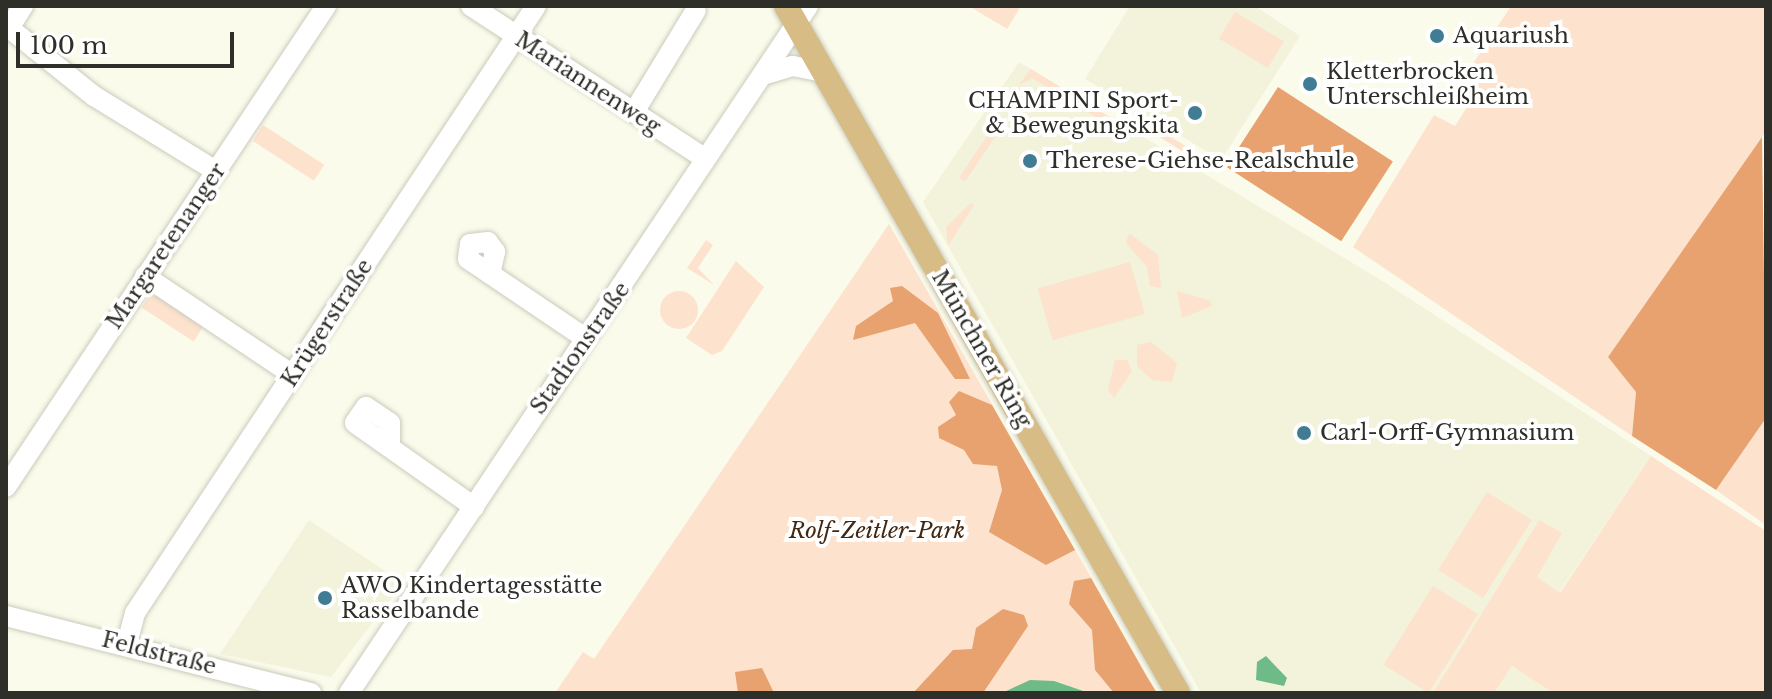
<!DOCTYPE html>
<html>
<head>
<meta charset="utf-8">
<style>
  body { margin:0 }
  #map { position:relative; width:1772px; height:699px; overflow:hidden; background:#fbfbec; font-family:"Libre Baskerville",serif }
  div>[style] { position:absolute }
  .built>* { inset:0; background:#f3f2db }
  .green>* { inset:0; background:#fde2ce; transform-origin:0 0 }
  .round { border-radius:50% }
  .forest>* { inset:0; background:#e8a26f; transform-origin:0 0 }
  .water>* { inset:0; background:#6fbb88 }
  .roads { filter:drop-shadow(0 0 2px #cbcbbc) drop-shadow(0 0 2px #cbcbbc) }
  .minor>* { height:20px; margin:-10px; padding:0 10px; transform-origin:10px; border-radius:10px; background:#fff }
  .major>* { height:24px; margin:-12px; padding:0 12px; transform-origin:12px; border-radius:12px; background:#d7bc86 }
  .dots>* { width:22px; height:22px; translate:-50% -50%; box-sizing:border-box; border:4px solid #fff; border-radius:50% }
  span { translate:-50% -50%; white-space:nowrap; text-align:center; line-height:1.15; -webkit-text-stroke:8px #fff; paint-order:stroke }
  .poi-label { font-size:22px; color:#2f2f2a }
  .left { translate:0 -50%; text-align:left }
  .right { translate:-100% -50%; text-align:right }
  .street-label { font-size:22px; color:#2f2f2a }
  .park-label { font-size:22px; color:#432711; font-style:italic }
  .frame { position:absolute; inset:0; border:8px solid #2f2f2a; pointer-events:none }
  .scale { position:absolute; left:16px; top:32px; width:218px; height:36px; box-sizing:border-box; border:4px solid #2f2f2a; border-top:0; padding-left:10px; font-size:24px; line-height:28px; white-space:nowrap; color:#2f2f2a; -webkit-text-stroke:6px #fff; paint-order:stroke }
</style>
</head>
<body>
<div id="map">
  <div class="built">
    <i style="clip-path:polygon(1130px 6px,1255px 6px,1300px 36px,1221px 160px,1085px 79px)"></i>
    <i style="clip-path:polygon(1019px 62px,1384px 282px,1651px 456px,1559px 593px,1536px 577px,1539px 520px,1433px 693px,1201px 693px,923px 202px)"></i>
    <i style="clip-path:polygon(309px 520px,403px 583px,331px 677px,220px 654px)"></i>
    <i style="clip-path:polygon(1512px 666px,1553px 693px,1494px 693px)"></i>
  </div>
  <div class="green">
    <i style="clip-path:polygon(969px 6px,1021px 6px,1007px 29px)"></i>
    <i style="clip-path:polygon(1511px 6px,1766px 6px,1766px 131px,1608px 357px,1636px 392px,1632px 436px,1353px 247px,1434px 115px,1455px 126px,1469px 104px,1453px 94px)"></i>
    <i style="left:1235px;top:12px;width:57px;height:31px;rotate:31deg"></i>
    <i style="clip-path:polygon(1031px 69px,1134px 132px,1130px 138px,1032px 78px,1019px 85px)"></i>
    <i style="clip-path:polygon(1136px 115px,1211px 162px,1196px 160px,1133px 120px)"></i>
    <i style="left:1000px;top:117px;width:7px;height:73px;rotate:34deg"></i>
    <i style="left:263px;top:125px;width:73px;height:19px;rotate:33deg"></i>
    <i style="clip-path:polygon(971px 203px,974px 205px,948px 246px,946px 227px)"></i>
    <i style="clip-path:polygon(889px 224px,1157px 693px,555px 693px,583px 652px,594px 659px)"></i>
    <i style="clip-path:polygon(1129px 233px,1158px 255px,1161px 288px,1150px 286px,1147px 267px,1126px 243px)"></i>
    <i style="clip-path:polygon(706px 240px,713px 245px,698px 268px,714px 285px,687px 268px)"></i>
    <i style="clip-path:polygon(736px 261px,764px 287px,722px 351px,712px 355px,686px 338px)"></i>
    <i style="left:1130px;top:262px;width:54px;height:96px;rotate:74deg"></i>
    <i style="left:153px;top:290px;width:62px;height:21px;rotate:33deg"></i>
    <i class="round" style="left:660px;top:291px;width:38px;height:38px"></i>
    <i style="clip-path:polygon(1177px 291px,1211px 301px,1212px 306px,1182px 318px)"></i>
    <i style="clip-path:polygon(1151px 342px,1177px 363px,1172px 382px,1152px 380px,1137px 366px,1137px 345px)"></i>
    <i style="clip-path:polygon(1115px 360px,1127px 360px,1132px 371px,1114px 398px,1108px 390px)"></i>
    <i style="clip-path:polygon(1766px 418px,1766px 525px,1716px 490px)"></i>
    <i style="clip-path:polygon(1651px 456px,1766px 531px,1766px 693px,1553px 693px,1512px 666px,1494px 693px,1433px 693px,1539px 520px,1562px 533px,1537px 577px,1560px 593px)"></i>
    <i style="left:1487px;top:492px;width:53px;height:92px;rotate:32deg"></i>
    <i style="left:1433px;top:586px;width:53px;height:93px;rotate:32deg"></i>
  </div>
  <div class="forest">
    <i style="left:1278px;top:87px;width:137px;height:95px;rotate:33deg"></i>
    <i style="clip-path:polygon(1762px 137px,1766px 418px,1716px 490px,1632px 436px,1636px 392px,1608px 357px)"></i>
    <i style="clip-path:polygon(902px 286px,938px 313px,970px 379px,955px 379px,915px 323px,853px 340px,856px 326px,893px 301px,890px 288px)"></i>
    <i style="clip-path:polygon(959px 391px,992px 405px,1075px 550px,1046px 565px,989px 532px,1002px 490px,997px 466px,973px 464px,964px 450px,939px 438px,938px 427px,956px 415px,949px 402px)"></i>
    <i style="clip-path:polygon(1091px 578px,1147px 677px,1157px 693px,1114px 693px,1095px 670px,1092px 630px,1069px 604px,1074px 581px)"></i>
    <i style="clip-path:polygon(1003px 609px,1024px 615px,1028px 626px,983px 693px,913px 693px,953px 650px,972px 649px,976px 628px)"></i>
    <i style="clip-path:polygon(762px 668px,774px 693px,738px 693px,735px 672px)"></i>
  </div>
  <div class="water">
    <i style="clip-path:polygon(1266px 656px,1287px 678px,1284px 686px,1256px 680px,1257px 662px)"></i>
    <i style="clip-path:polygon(1030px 680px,1054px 681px,1089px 693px,1002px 693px)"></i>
  </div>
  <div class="roads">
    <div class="minor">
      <i style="left:23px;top:6px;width:26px;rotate:122deg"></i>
      <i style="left:9px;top:28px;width:109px;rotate:38.7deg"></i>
      <i style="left:94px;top:96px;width:143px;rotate:31.6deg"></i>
      <i style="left:471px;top:6px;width:280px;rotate:33.1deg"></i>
      <i style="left:763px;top:75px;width:31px;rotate:-17deg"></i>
      <i style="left:793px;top:66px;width:32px;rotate:11deg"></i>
      <i style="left:634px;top:112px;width:119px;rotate:-58.7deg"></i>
      <i style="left:490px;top:274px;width:23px;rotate:-77deg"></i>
      <i style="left:495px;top:252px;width:12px;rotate:-125deg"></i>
      <i style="left:488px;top:242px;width:18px;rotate:174deg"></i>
      <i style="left:470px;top:244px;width:15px;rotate:98deg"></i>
      <i style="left:468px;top:259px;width:141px;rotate:34deg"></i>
      <i style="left:145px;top:276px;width:178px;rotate:33.8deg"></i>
      <i style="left:390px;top:447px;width:24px;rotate:-90deg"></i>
      <i style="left:390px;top:423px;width:29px;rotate:-146deg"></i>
      <i style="left:366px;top:407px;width:19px;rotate:125deg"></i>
      <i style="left:355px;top:423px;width:146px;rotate:35.2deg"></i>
      <i style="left:6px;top:487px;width:578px;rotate:-56.36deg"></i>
      <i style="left:6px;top:616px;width:315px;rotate:14.2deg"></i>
      <i style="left:127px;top:643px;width:31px;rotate:-75deg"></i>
      <i style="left:135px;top:613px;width:727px;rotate:-56.55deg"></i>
      <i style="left:349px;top:693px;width:826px;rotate:-56.25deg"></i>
    </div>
    <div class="major">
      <i style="left:786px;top:6px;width:791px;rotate:60.29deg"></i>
    </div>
  </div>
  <div class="dots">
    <i style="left:1437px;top:36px;background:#407c93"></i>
    <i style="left:1310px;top:84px;background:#407c93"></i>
    <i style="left:1195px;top:113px;background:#407c93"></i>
    <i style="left:1030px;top:161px;background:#407c93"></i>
    <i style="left:1304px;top:433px;background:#407c93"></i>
    <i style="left:325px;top:598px;background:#407c93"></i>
  </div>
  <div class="poi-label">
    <span class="left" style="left:1453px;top:36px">Aquariush</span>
    <span class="left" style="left:1326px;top:84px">Kletterbrocken<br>Unterschleißheim</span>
    <span class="right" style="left:1179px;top:113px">CHAMPINI Sport-<br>&amp; Bewegungskita</span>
    <span class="left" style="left:1046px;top:161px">Therese-Giehse-Realschule</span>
    <span class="left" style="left:1320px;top:433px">Carl-Orff-Gymnasium</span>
    <span class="left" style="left:341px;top:598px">AWO Kindertagesstätte<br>Rasselbande</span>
  </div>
  <div class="street-label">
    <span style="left:588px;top:83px;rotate:33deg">Mariannenweg</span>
    <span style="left:166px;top:246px;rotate:-56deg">Margaretenanger</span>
    <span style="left:327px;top:323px;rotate:-57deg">Krügerstraße</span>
    <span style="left:580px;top:348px;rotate:-55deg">Stadionstraße</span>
    <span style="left:982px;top:349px;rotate:60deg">Münchner Ring</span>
    <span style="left:159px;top:653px;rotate:14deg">Feldstraße</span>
  </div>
  <div class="park-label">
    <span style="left:877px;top:531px">Rolf-Zeitler-Park</span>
  </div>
  <div class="frame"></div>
  <div class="scale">100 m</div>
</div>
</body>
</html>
